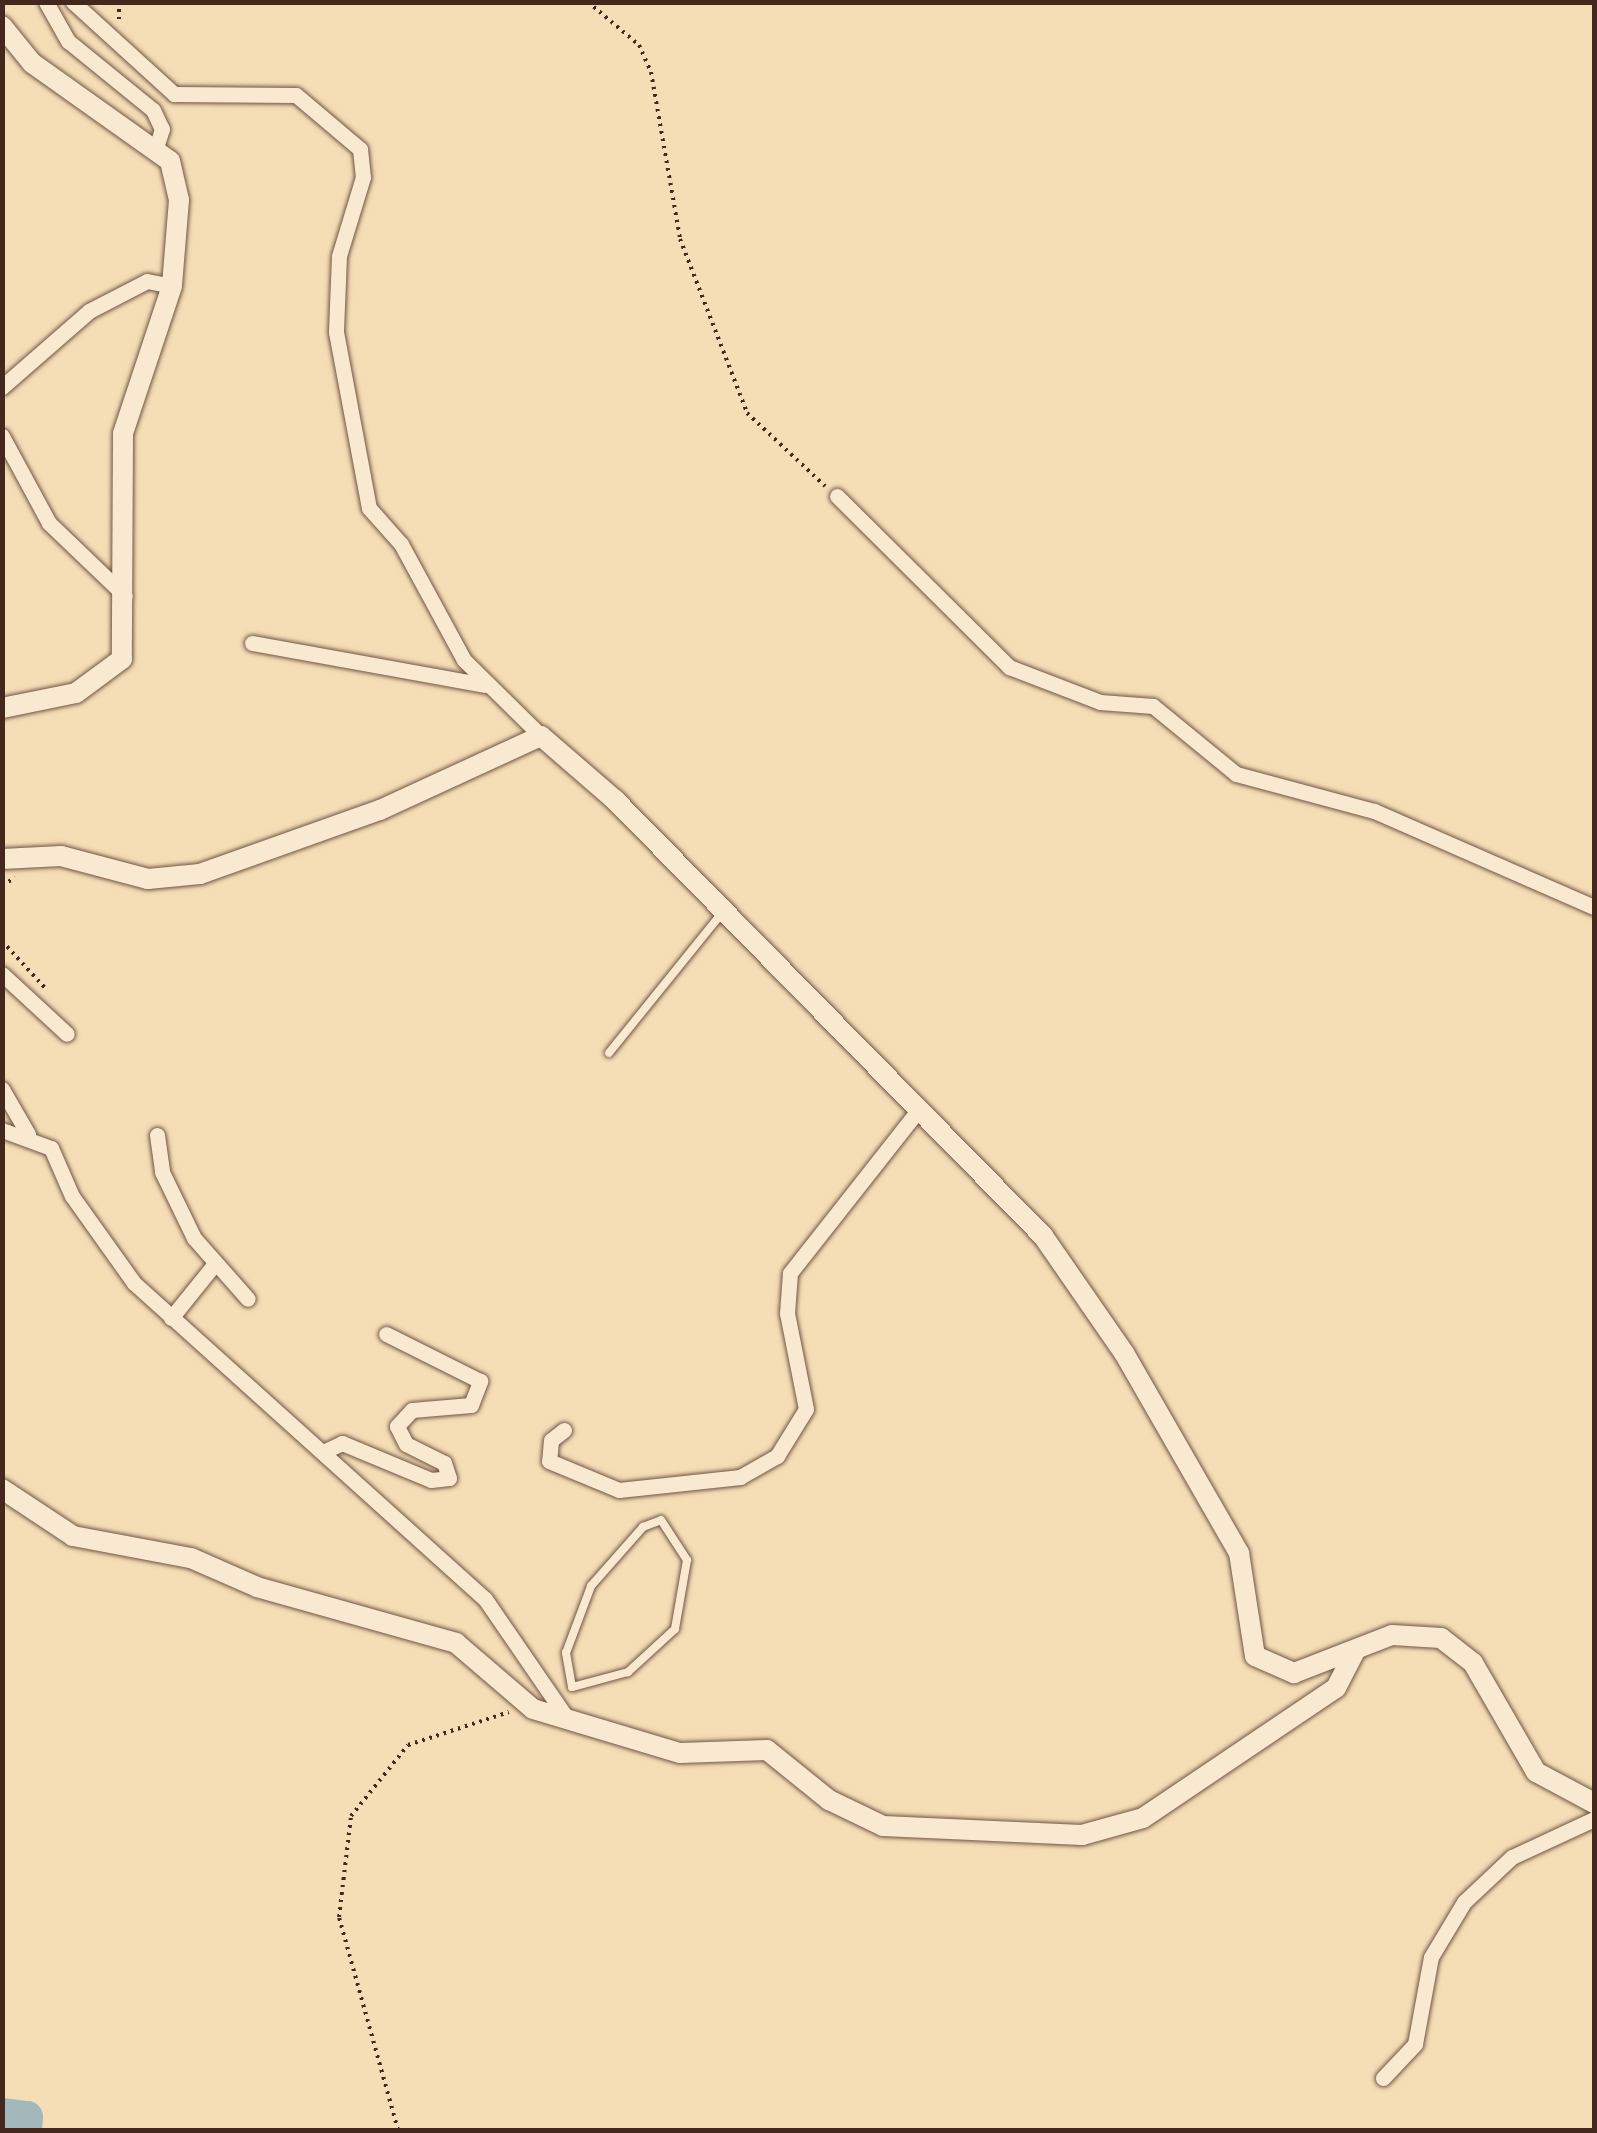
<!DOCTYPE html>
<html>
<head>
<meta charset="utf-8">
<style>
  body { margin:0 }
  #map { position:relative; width:1597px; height:2133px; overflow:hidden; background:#f5ddb6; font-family:"Gentium Book Plus",serif }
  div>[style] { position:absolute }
  .river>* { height:32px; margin:-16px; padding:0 16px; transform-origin:16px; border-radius:16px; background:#a3b8ba }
  .path>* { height:4px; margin-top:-2px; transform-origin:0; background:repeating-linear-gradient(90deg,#44281e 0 2.5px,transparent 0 7.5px) }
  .roads { filter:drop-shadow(0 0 2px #705544) drop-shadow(0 0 2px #705544) }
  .service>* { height:8px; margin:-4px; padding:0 4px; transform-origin:4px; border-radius:4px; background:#f8e9d0 }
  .minor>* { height:15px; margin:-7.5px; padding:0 7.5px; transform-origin:7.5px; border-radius:7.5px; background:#f8e9d0 }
  .tertiary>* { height:20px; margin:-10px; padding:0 10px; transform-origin:10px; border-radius:10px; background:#f8e9d0 }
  span { translate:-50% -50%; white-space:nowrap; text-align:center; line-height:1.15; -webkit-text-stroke:10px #f8e9d0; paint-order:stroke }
  .frame { position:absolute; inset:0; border:5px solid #44281e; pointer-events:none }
</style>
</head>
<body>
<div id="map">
  <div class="river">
    <i style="left:2px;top:2114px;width:25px;rotate:7deg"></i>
    <i style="left:27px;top:2117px;width:13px;rotate:94deg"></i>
  </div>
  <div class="path">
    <i style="left:588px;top:2px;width:67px;rotate:40.1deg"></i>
    <i style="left:639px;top:45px;width:30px;rotate:66deg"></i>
    <i style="left:651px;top:72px;width:169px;rotate:80.1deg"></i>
    <i style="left:680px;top:239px;width:186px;rotate:68.9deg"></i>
    <i style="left:747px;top:413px;width:107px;rotate:43.1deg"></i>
    <i style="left:119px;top:19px;width:17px;rotate:-90deg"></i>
    <i style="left:2px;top:885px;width:15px;rotate:-28deg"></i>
    <i style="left:2px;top:941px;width:65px;rotate:47.5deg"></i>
    <i style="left:398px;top:2130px;width:221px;rotate:-105.5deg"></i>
    <i style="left:339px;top:1917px;width:102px;rotate:-83.2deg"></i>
    <i style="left:351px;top:1816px;width:91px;rotate:-51.2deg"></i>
    <i style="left:408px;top:1745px;width:106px;rotate:-18.1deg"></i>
  </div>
  <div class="roads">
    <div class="service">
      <i style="left:609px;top:1053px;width:180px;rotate:-51.1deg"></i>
      <i style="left:661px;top:1520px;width:48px;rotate:57deg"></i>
      <i style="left:687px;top:1560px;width:70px;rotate:99.9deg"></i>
      <i style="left:675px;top:1629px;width:64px;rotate:137.5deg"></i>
      <i style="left:628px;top:1672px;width:58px;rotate:165deg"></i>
      <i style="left:572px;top:1687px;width:35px;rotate:-100deg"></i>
      <i style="left:566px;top:1653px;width:72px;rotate:-69.5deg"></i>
      <i style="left:591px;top:1586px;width:79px;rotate:-48.6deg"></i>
      <i style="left:643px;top:1527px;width:19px;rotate:-21deg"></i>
    </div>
    <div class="minor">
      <i style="left:46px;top:2px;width:45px;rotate:60.6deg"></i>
      <i style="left:68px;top:41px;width:109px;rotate:39.1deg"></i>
      <i style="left:153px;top:110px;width:21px;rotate:65deg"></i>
      <i style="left:162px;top:129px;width:22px;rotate:108deg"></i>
      <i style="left:73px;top:2px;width:137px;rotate:42.3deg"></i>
      <i style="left:174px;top:94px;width:122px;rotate:0.5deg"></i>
      <i style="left:296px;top:95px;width:84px;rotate:40.2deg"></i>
      <i style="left:360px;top:149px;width:28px;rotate:84deg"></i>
      <i style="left:363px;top:177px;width:83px;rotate:106.9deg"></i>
      <i style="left:339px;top:256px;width:76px;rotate:92.3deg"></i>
      <i style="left:336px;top:332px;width:179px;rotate:79.4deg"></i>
      <i style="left:369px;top:508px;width:48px;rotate:48.4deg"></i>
      <i style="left:401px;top:544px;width:132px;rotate:61.5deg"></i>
      <i style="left:464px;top:660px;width:108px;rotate:44.6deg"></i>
      <i style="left:2px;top:387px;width:116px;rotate:-41.1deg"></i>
      <i style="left:89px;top:311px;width:65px;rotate:-27.3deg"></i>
      <i style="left:147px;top:281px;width:25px;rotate:11deg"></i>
      <i style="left:2px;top:436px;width:99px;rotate:61.6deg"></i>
      <i style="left:49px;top:523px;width:105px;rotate:43.8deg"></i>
      <i style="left:837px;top:496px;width:243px;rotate:44.8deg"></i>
      <i style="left:1009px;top:667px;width:97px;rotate:21deg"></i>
      <i style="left:1100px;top:702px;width:53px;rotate:4.3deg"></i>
      <i style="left:1153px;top:706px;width:107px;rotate:39.3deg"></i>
      <i style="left:1236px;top:774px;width:143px;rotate:15deg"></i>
      <i style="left:1374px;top:811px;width:240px;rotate:23.6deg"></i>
      <i style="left:252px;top:643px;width:237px;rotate:10.2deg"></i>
      <i style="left:2px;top:974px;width:88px;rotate:42.7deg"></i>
      <i style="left:2px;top:1089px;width:52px;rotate:60deg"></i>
      <i style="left:2px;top:1130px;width:52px;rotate:20.2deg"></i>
      <i style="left:51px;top:1148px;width:52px;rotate:66.4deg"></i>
      <i style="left:72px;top:1196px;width:107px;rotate:54.5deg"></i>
      <i style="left:134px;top:1283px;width:472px;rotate:42deg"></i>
      <i style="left:485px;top:1599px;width:148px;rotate:55.5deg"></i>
      <i style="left:157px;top:1135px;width:37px;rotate:82deg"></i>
      <i style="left:162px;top:1172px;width:73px;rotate:64.1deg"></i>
      <i style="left:194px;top:1238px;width:81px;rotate:48.5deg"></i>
      <i style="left:171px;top:1318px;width:67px;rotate:-51.1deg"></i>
      <i style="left:564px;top:1430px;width:16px;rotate:142deg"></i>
      <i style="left:551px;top:1440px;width:21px;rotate:95deg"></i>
      <i style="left:549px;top:1461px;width:76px;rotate:22.5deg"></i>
      <i style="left:619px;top:1490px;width:122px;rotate:-6.1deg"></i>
      <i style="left:740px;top:1477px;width:43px;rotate:-29.6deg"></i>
      <i style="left:777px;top:1456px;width:55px;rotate:-58.3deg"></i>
      <i style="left:806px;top:1409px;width:98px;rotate:-101.2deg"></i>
      <i style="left:787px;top:1313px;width:40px;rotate:-85.7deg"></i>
      <i style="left:790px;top:1273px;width:204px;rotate:-51.8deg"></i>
      <i style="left:325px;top:1451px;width:19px;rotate:-25deg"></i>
      <i style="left:342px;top:1443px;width:96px;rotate:22.6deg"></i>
      <i style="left:431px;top:1480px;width:18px;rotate:-6deg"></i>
      <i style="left:449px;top:1478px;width:16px;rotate:-108deg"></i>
      <i style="left:444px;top:1463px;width:42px;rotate:-153.4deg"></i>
      <i style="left:406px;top:1444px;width:20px;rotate:-117deg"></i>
      <i style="left:397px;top:1426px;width:22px;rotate:-47deg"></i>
      <i style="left:412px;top:1410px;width:59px;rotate:-4.8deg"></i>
      <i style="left:471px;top:1405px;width:26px;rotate:-69deg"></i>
      <i style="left:480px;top:1381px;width:105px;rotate:-153.4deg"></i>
      <i style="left:1383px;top:2078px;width:47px;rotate:-46.7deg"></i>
      <i style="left:1415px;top:2044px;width:88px;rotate:-79.6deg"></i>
      <i style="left:1431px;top:1957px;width:64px;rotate:-59deg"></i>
      <i style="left:1464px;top:1902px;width:66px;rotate:-43.2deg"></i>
      <i style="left:1512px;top:1857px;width:90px;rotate:-24.9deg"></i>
    </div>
    <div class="tertiary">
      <i style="left:2px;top:26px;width:48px;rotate:51deg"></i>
      <i style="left:32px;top:63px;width:169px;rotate:35.4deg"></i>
      <i style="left:170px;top:161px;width:40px;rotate:77deg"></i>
      <i style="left:179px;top:200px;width:86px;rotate:94.7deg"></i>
      <i style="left:172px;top:286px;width:155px;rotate:108.4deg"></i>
      <i style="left:123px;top:433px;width:226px;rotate:90.3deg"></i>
      <i style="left:122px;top:659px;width:57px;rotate:143.5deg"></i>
      <i style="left:76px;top:693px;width:76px;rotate:168.5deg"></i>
      <i style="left:2px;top:859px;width:59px;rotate:-2.9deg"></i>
      <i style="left:61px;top:856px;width:90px;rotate:14.8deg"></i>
      <i style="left:148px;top:879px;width:52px;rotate:-5.5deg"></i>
      <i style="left:200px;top:874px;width:191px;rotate:-19.6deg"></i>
      <i style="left:380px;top:810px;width:177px;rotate:-24.7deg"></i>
      <i style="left:541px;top:736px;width:98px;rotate:40.9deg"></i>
      <i style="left:615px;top:800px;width:611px;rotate:45.53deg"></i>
      <i style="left:1043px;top:1236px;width:142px;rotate:55.3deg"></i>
      <i style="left:1124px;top:1353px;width:231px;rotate:60.1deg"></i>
      <i style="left:1239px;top:1553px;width:104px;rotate:81.2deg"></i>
      <i style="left:1255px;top:1656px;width:43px;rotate:23.6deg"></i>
      <i style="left:1294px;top:1673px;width:105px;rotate:-21.2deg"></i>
      <i style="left:1392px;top:1635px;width:49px;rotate:3.5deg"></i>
      <i style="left:1441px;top:1638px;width:41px;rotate:38deg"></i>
      <i style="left:1473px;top:1663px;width:126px;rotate:60deg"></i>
      <i style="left:1536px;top:1772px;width:66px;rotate:28.1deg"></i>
      <i style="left:2px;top:1489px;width:85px;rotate:33.5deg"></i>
      <i style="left:73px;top:1536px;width:120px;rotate:10.6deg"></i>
      <i style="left:191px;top:1558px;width:72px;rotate:23.7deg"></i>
      <i style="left:257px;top:1587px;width:207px;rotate:15.7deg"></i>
      <i style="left:456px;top:1643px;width:101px;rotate:40.6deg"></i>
      <i style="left:533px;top:1709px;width:153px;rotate:16.7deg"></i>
      <i style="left:680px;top:1753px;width:87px;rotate:-2deg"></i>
      <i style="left:767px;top:1750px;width:80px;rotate:38.9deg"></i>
      <i style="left:829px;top:1800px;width:60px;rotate:25.7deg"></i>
      <i style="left:883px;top:1826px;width:199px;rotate:2.6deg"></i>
      <i style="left:1082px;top:1835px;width:63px;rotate:-15.6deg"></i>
      <i style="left:1143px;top:1818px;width:233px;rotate:-34deg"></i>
      <i style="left:1336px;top:1688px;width:42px;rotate:-62.8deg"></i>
    </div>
  </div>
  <div class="frame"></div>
</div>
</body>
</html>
